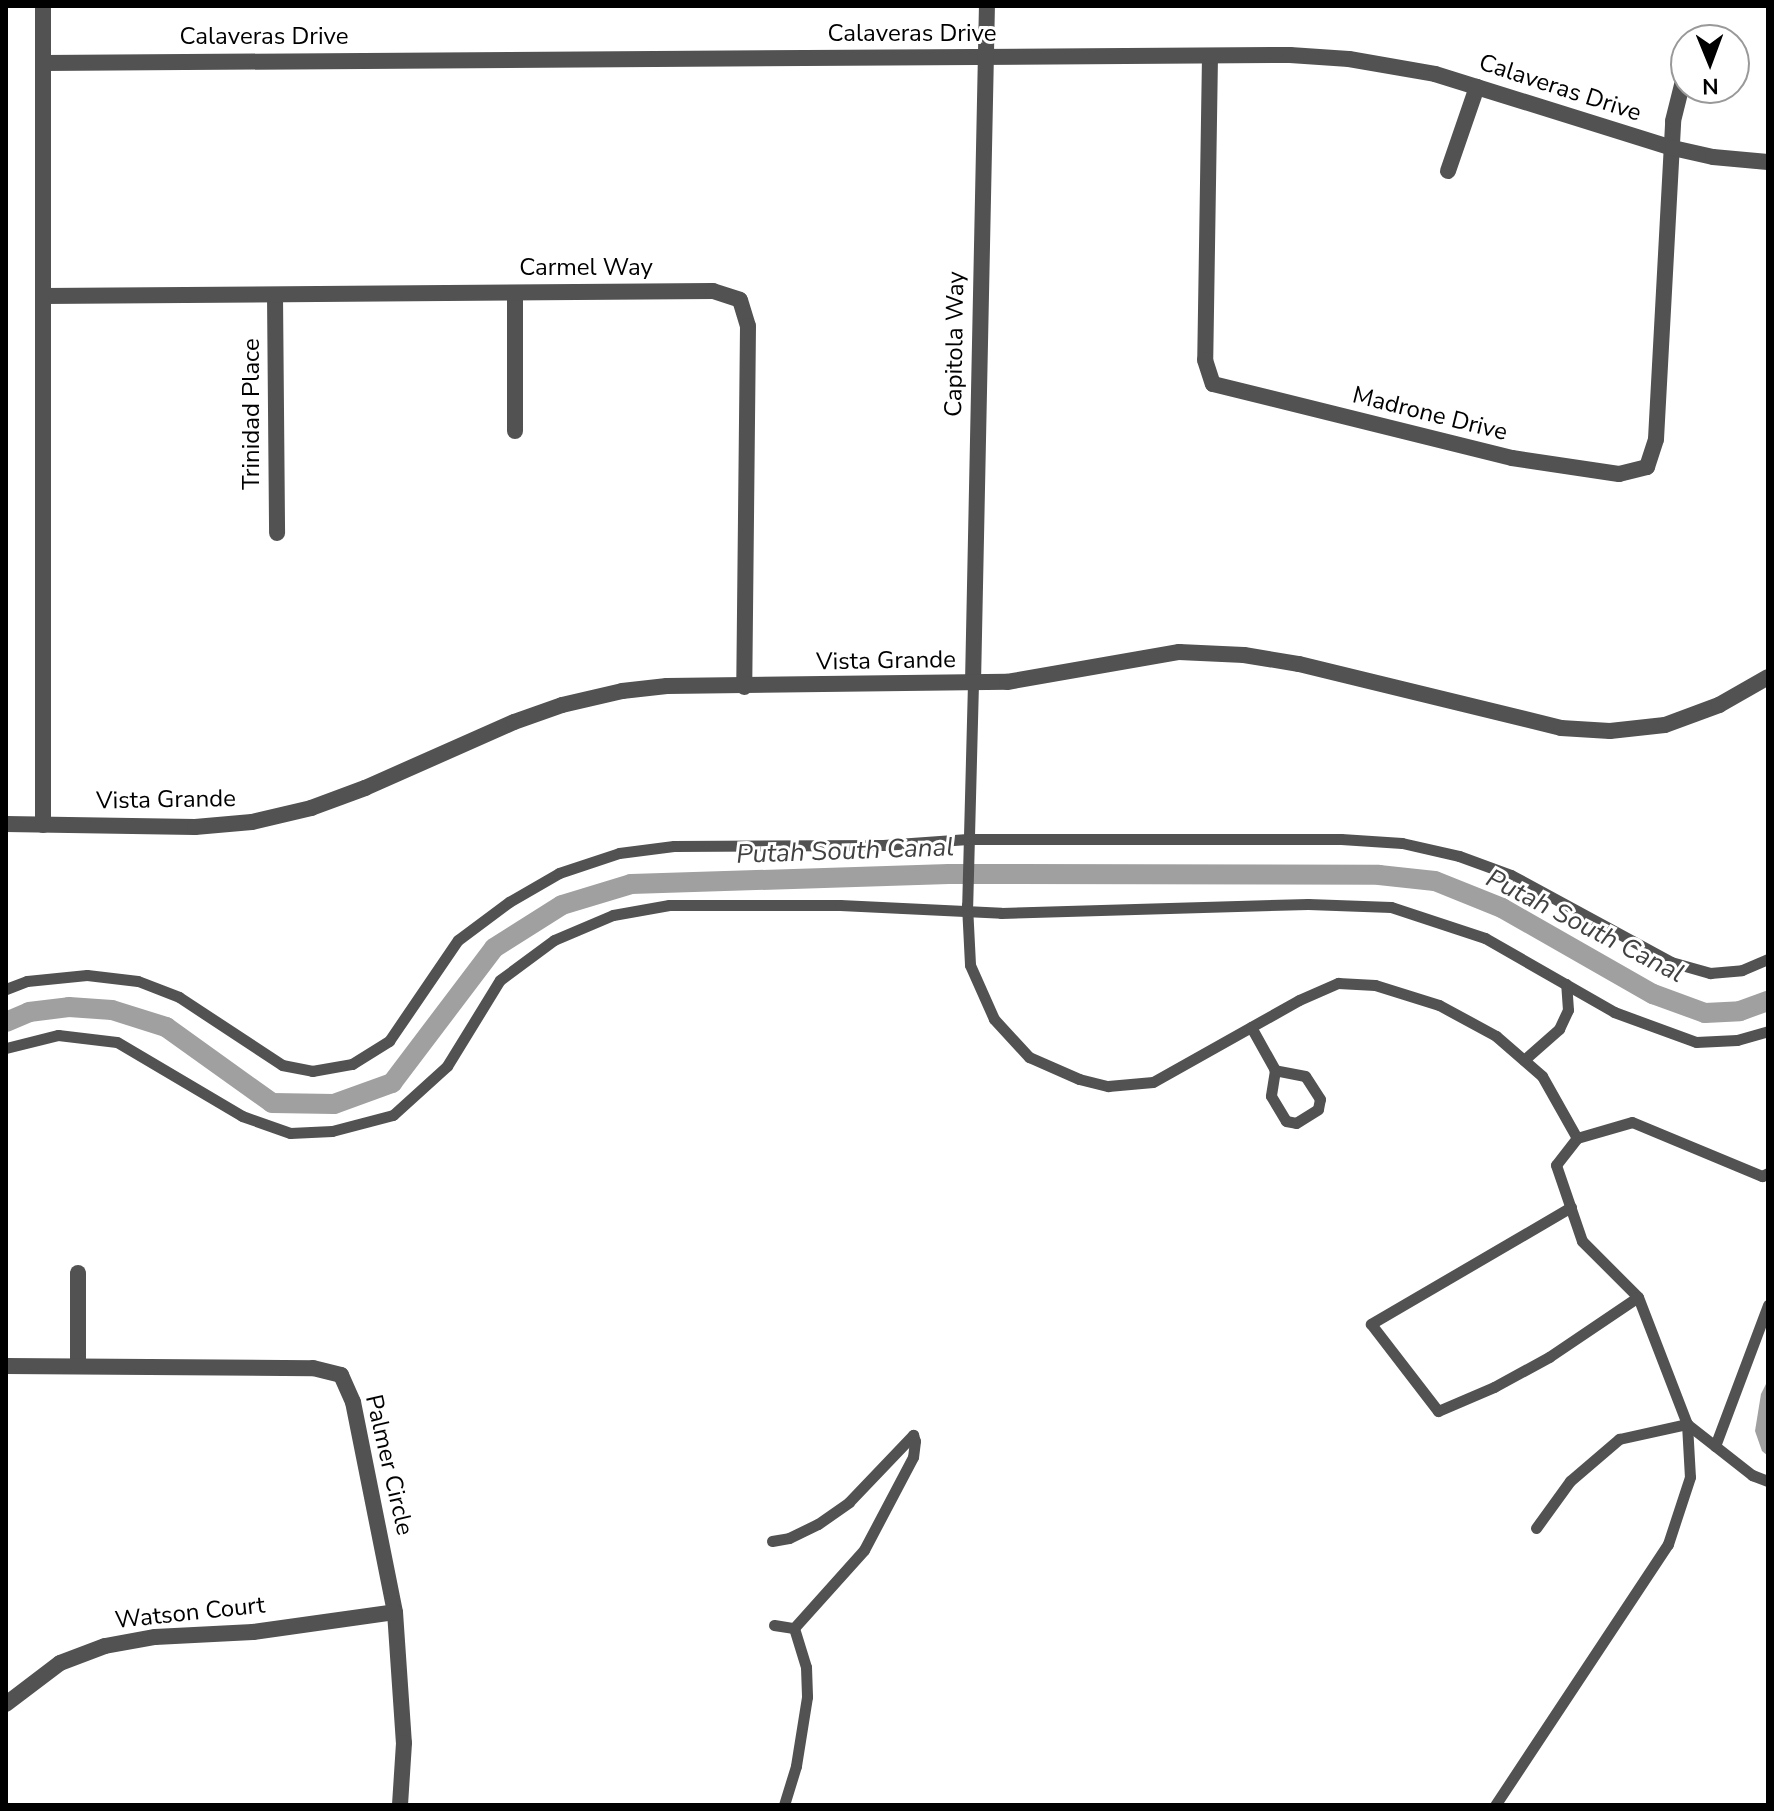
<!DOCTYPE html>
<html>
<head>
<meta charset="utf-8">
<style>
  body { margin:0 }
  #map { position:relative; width:1774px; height:1811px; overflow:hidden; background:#fff; font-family:"Nunito Sans",sans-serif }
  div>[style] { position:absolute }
  .water>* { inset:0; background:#a0a0a0 }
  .canal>* { height:20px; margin:-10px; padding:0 10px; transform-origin:10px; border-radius:10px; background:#a0a0a0 }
  .lane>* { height:11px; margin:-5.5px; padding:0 5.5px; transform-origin:5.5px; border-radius:5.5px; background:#525252 }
  .street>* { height:16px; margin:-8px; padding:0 8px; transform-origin:8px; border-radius:8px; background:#525252 }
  span { translate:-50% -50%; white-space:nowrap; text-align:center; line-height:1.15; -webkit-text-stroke:6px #fff; paint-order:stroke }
  .street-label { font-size:24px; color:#000 }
  .water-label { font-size:26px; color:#414141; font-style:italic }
  .frame { position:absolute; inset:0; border:8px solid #000; pointer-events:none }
  .north { position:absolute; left:1670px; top:24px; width:80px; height:80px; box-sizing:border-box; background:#fff; border:2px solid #999; border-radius:50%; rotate:179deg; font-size:22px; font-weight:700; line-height:32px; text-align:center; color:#000 }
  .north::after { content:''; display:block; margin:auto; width:28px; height:36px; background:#000; clip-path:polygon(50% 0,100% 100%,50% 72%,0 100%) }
</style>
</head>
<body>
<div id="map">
  <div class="water">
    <i style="clip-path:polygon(1768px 1380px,1768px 1456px,1762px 1451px,1755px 1431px,1761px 1394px)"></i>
  </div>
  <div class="canal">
    <i style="left:6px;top:1022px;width:25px;rotate:-23deg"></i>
    <i style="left:29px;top:1012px;width:40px;rotate:-7.1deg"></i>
    <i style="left:69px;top:1007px;width:43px;rotate:4deg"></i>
    <i style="left:112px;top:1010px;width:57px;rotate:17.5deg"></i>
    <i style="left:166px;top:1027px;width:130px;rotate:35.6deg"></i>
    <i style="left:272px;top:1103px;width:62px;rotate:0.9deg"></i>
    <i style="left:334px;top:1104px;width:62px;rotate:-19.9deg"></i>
    <i style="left:392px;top:1083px;width:169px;rotate:-52.9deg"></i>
    <i style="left:494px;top:948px;width:80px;rotate:-32.3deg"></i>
    <i style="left:562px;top:905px;width:72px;rotate:-16.9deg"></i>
    <i style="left:631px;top:884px;width:318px;rotate:-1.8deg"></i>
    <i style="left:949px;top:874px;width:430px;rotate:0.1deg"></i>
    <i style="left:1379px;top:875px;width:56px;rotate:6.1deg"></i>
    <i style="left:1435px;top:881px;width:72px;rotate:21.9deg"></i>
    <i style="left:1502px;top:908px;width:174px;rotate:29.7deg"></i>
    <i style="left:1653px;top:994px;width:55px;rotate:20.1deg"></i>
    <i style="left:1705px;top:1013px;width:35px;rotate:-3deg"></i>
    <i style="left:1740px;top:1011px;width:30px;rotate:-20deg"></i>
  </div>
  <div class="lane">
    <i style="left:973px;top:683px;width:222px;rotate:91.5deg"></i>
    <i style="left:967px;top:905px;width:60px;rotate:87.1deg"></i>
    <i style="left:970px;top:965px;width:59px;rotate:66deg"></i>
    <i style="left:994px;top:1019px;width:52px;rotate:47.4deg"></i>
    <i style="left:1029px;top:1057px;width:55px;rotate:23.7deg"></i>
    <i style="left:1079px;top:1079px;width:30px;rotate:14deg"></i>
    <i style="left:1108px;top:1086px;width:45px;rotate:-5.1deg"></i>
    <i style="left:1153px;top:1082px;width:167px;rotate:-29.3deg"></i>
    <i style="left:1299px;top:1000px;width:43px;rotate:-23.6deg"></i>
    <i style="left:1338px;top:983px;width:37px;rotate:3deg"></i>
    <i style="left:1375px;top:985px;width:67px;rotate:17.4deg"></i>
    <i style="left:1439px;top:1005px;width:65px;rotate:28.5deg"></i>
    <i style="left:1496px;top:1036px;width:61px;rotate:41deg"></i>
    <i style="left:1542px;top:1076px;width:71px;rotate:60.6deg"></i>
    <i style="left:1577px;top:1138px;width:34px;rotate:128deg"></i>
    <i style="left:1556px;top:1165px;width:80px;rotate:71.1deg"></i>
    <i style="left:1582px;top:1241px;width:79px;rotate:45deg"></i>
    <i style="left:1638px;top:1297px;width:136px;rotate:68.9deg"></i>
    <i style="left:1687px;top:1424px;width:53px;rotate:86.8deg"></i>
    <i style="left:1690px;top:1477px;width:71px;rotate:108.2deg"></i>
    <i style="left:1668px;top:1544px;width:313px;rotate:123.5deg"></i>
    <i style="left:6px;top:989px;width:22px;rotate:-21deg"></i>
    <i style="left:27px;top:981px;width:60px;rotate:-5.7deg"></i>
    <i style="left:87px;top:975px;width:51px;rotate:6.7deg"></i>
    <i style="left:138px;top:981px;width:44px;rotate:21.3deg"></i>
    <i style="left:179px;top:997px;width:123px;rotate:33.4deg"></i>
    <i style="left:282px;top:1065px;width:31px;rotate:11deg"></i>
    <i style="left:312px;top:1071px;width:41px;rotate:-9.9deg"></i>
    <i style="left:352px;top:1064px;width:44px;rotate:-31.9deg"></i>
    <i style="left:389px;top:1041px;width:122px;rotate:-55.7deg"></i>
    <i style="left:458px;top:940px;width:64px;rotate:-36.7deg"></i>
    <i style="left:509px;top:902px;width:58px;rotate:-30.1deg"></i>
    <i style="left:559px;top:873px;width:63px;rotate:-18.4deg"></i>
    <i style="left:619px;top:853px;width:55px;rotate:-7.3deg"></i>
    <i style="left:674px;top:846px;width:209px;rotate:-0.3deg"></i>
    <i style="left:883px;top:845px;width:85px;rotate:-4deg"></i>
    <i style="left:968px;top:839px;width:373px"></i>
    <i style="left:1341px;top:839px;width:61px;rotate:3.8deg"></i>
    <i style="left:1402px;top:843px;width:58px;rotate:12.8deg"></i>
    <i style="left:1459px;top:856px;width:55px;rotate:20.1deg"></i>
    <i style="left:1511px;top:875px;width:182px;rotate:28.5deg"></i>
    <i style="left:1671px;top:962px;width:41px;rotate:15.8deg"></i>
    <i style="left:1710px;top:973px;width:32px;rotate:-5deg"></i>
    <i style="left:1742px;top:970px;width:28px;rotate:-23deg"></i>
    <i style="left:1251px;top:1027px;width:49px;rotate:60.8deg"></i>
    <i style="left:1275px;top:1070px;width:26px;rotate:99deg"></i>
    <i style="left:1271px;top:1096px;width:29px;rotate:59deg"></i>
    <i style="left:1286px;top:1121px;width:10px;rotate:11deg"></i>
    <i style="left:1296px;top:1123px;width:26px;rotate:-32deg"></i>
    <i style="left:1318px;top:1109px;width:10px;rotate:-79deg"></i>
    <i style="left:1320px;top:1099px;width:27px;rotate:-123deg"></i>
    <i style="left:1305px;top:1076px;width:31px;rotate:-169deg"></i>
    <i style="left:6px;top:1048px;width:54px;rotate:-14deg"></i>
    <i style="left:58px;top:1035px;width:59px;rotate:6.8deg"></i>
    <i style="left:117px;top:1042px;width:145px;rotate:30.6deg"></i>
    <i style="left:242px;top:1116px;width:51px;rotate:19.5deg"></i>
    <i style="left:290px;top:1133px;width:42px;rotate:-2.7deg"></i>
    <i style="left:332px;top:1131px;width:63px;rotate:-14.7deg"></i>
    <i style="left:393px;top:1115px;width:73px;rotate:-42.2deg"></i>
    <i style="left:447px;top:1066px;width:101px;rotate:-58.4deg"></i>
    <i style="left:500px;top:980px;width:67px;rotate:-36.5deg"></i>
    <i style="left:554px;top:940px;width:64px;rotate:-23deg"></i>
    <i style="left:613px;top:915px;width:57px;rotate:-10.1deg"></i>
    <i style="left:669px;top:905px;width:171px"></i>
    <i style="left:840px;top:905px;width:161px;rotate:2.8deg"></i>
    <i style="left:1001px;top:913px;width:307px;rotate:-1.7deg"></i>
    <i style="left:1308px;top:904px;width:83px;rotate:2.1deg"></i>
    <i style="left:1391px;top:907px;width:99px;rotate:18.3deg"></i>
    <i style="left:1485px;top:938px;width:149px;rotate:29.8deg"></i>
    <i style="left:1614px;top:1012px;width:87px;rotate:20.1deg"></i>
    <i style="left:1696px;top:1042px;width:41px;rotate:-2.8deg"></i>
    <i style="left:1737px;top:1040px;width:32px;rotate:-16deg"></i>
    <i style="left:1524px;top:1060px;width:47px;rotate:-41.5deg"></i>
    <i style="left:1559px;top:1029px;width:21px;rotate:-65deg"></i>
    <i style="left:1568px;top:1010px;width:26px;rotate:-94deg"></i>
    <i style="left:1577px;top:1138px;width:57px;rotate:-16.2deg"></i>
    <i style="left:1632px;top:1122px;width:141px;rotate:22.6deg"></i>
    <i style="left:1762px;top:1176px;width:7px;rotate:-27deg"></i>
    <i style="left:1571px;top:1207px;width:232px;rotate:149.7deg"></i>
    <i style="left:1371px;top:1324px;width:110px;rotate:52.4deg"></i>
    <i style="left:1438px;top:1411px;width:61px;rotate:-23.2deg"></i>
    <i style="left:1494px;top:1387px;width:63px;rotate:-28.6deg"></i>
    <i style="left:1549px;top:1357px;width:107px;rotate:-34deg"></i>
    <i style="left:1715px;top:1446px;width:151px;rotate:-69.4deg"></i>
    <i style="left:1536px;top:1528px;width:58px;rotate:-54.1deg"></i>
    <i style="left:1570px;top:1481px;width:65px;rotate:-40.6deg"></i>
    <i style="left:1619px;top:1439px;width:70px;rotate:-12.4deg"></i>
    <i style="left:1687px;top:1424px;width:83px;rotate:38.1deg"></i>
    <i style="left:1752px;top:1475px;width:17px;rotate:21deg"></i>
    <i style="left:772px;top:1541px;width:17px;rotate:-10deg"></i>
    <i style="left:789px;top:1538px;width:32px;rotate:-26deg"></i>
    <i style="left:818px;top:1524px;width:38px;rotate:-35deg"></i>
    <i style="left:849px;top:1502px;width:93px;rotate:-46.3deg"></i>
    <i style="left:913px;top:1435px;width:6px;rotate:72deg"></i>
    <i style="left:915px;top:1441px;width:16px;rotate:97deg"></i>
    <i style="left:913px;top:1457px;width:105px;rotate:117.8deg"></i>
    <i style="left:864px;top:1550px;width:105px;rotate:131.9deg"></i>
    <i style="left:794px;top:1628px;width:41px;rotate:72.9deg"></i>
    <i style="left:806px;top:1667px;width:30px;rotate:88deg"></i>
    <i style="left:807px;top:1697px;width:70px;rotate:99.1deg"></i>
    <i style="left:796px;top:1766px;width:41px;rotate:107.1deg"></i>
    <i style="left:774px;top:1625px;width:20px;rotate:9deg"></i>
  </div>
  <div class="street">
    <i style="left:1210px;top:56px;width:304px;rotate:90.9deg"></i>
    <i style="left:1205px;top:360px;width:25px;rotate:72deg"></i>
    <i style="left:1213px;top:384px;width:308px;rotate:13.9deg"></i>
    <i style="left:1512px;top:458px;width:108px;rotate:8.5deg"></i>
    <i style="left:1619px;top:474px;width:29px;rotate:-14deg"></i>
    <i style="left:1647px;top:467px;width:29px;rotate:-72deg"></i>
    <i style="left:1656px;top:439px;width:318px;rotate:-86.9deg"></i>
    <i style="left:1673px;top:121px;width:54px;rotate:-76deg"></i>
    <i style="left:43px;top:63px;width:1247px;rotate:-0.37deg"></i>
    <i style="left:1290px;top:55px;width:59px;rotate:3.9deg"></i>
    <i style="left:1349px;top:59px;width:87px;rotate:9.9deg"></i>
    <i style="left:1435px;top:74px;width:249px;rotate:17.3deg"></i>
    <i style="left:1673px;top:148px;width:41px;rotate:12.7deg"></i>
    <i style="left:1713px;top:157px;width:55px;rotate:5.2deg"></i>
    <i style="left:1448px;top:171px;width:89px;rotate:-71deg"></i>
    <i style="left:515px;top:293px;width:138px;rotate:90deg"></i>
    <i style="left:275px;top:295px;width:238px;rotate:89.5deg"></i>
    <i style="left:43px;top:296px;width:670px;rotate:-0.43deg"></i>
    <i style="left:713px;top:291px;width:28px;rotate:18deg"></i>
    <i style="left:740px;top:300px;width:27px;rotate:73deg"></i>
    <i style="left:748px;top:326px;width:361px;rotate:90.6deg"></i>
    <i style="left:973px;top:683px;width:677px;rotate:-88.82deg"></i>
    <i style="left:6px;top:824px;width:189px;rotate:0.9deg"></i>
    <i style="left:195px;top:827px;width:57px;rotate:-5deg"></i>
    <i style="left:252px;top:822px;width:61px;rotate:-13.3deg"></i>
    <i style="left:311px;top:808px;width:58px;rotate:-20.3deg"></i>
    <i style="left:365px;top:788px;width:163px;rotate:-23.9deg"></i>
    <i style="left:514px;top:722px;width:51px;rotate:-19.5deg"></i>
    <i style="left:562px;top:705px;width:62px;rotate:-13.1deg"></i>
    <i style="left:622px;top:691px;width:45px;rotate:-6.3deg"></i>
    <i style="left:667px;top:686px;width:340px;rotate:-0.7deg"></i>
    <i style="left:1007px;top:682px;width:175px;rotate:-9.9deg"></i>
    <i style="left:1179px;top:652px;width:65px;rotate:2.6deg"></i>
    <i style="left:1244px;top:655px;width:56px;rotate:9.3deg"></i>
    <i style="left:1299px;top:664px;width:270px;rotate:13.7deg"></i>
    <i style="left:1561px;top:728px;width:49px;rotate:3.5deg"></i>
    <i style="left:1610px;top:731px;width:55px;rotate:-6.2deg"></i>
    <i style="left:1665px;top:725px;width:58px;rotate:-20.3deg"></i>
    <i style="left:1719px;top:705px;width:56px;rotate:-29.7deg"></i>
    <i style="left:43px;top:825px;width:819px;rotate:-90deg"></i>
    <i style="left:78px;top:1364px;width:91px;rotate:-90deg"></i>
    <i style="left:6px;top:1366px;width:307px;rotate:0.4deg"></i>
    <i style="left:313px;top:1368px;width:29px;rotate:14deg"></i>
    <i style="left:341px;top:1375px;width:30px;rotate:66deg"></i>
    <i style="left:353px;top:1402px;width:214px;rotate:78.7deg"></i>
    <i style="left:395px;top:1612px;width:131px;rotate:86.1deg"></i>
    <i style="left:404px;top:1743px;width:62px;rotate:93.7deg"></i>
    <i style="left:6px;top:1704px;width:68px;rotate:-37.2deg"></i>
    <i style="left:60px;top:1663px;width:48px;rotate:-20.7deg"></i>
    <i style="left:105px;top:1646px;width:51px;rotate:-10.2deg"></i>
    <i style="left:155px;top:1637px;width:98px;rotate:-2.9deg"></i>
    <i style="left:253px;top:1632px;width:143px;rotate:-8deg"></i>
  </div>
  <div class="street-label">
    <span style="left:912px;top:34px">Calaveras Drive</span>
    <span style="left:264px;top:37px">Calaveras Drive</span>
    <span style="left:1560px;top:88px;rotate:18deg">Calaveras Drive</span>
    <span style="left:586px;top:268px">Carmel Way</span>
    <span style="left:955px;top:344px;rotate:-89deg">Capitola Way</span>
    <span style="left:252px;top:414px;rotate:-90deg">Trinidad Place</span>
    <span style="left:1430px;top:414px;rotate:14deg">Madrone Drive</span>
    <span style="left:886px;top:661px;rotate:-1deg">Vista Grande</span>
    <span style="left:166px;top:800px;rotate:-1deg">Vista Grande</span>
    <span style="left:389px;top:1465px;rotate:77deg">Palmer Circle</span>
    <span style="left:190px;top:1613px;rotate:-6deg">Watson Court</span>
  </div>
  <div class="water-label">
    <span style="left:845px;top:851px;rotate:-2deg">Putah South Canal</span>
    <span style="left:1585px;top:926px;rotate:27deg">Putah South Canal</span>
  </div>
  <div class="frame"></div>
  <div class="north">N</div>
</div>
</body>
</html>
